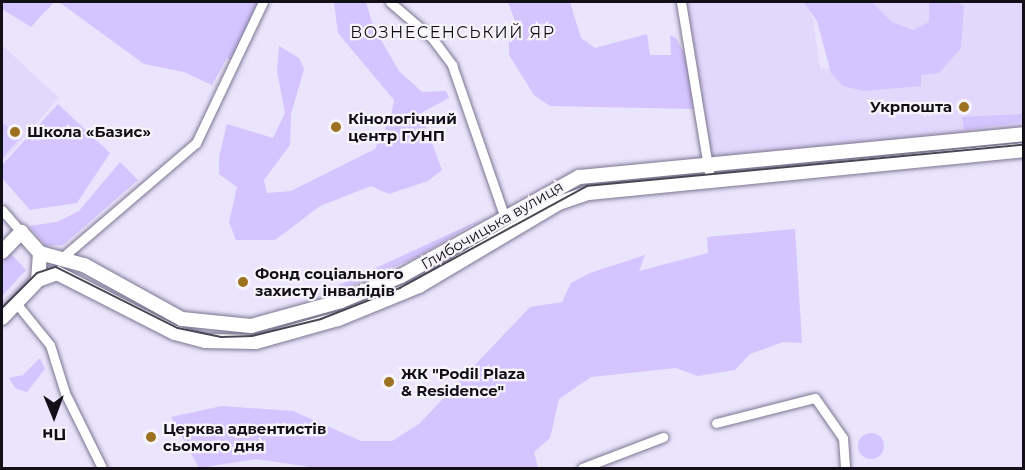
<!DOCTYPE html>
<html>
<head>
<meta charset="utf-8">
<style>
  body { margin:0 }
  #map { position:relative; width:1025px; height:470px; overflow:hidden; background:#eae4fc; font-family:Montserrat,sans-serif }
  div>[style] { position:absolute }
  .built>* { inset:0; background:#e2d8fc }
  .green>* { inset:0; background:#d4c4ff }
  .round { border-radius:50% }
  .roads { filter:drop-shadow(0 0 2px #7c7690) drop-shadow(0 0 2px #7c7690) }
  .street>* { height:9px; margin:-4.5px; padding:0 4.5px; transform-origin:4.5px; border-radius:4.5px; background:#fff }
  .secondary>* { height:14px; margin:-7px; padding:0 7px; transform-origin:7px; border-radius:7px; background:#fff }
  .tram>* { height:1.5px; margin:-0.75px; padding:0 0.75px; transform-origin:0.75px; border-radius:0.75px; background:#4a4654 }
  .dots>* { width:16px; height:16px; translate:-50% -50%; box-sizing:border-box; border:3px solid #f6f4fa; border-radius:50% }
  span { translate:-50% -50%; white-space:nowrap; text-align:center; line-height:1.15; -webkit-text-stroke:4.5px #f6f4fa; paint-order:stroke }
  .poi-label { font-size:15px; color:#120f19; font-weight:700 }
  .right { translate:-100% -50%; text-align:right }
  .left { translate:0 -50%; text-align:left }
  .street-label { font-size:15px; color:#120f19 }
  .neighbourhood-label { font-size:16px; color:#120f19; letter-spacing:1.5px }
  .frame { position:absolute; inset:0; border:3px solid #120f19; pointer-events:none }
  .north { position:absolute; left:24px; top:386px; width:60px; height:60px; -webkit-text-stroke:4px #f6f4fa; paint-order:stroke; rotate:179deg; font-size:16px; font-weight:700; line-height:24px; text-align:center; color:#120f19 }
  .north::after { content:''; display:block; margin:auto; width:21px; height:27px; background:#120f19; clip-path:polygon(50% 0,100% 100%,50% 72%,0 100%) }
</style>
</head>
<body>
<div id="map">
  <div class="built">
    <i style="clip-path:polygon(803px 2px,813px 18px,820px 69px,946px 58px,929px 22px,913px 30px,892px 22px,872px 2px,1023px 2px,1023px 131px,712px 157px,684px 3px)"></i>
    <i style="clip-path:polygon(2px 45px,59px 98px,2px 162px)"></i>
  </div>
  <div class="green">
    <i style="clip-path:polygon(2px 2px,54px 2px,31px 27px,2px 9px)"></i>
    <i style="clip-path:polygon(59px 2px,258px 2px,233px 60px,227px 58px,212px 85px,184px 72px,144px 64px)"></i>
    <i style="clip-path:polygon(334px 2px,366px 2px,373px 26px,399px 71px,422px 92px,446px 91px,449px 98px,421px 113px,442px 170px,428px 181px,389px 194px,371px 186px,320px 206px,275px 240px,236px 240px,229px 222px,237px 187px,219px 174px,219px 157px,227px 124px,273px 138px,285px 113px,277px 71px,279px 46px,299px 58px,304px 69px,291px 114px,290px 145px,264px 180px,267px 193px,291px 191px,375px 149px,391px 117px,394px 100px,338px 33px)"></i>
    <i style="clip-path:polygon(508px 2px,570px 2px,581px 38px,595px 48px,647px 34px,650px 55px,671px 55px,670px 35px,676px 38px,686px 57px,694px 109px,550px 106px,534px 95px,509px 55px,509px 38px,517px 26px)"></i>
    <i style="clip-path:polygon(803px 2px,872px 2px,892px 22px,913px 30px,929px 22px,929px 2px,957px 2px,964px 6px,961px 48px,939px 73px,921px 75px,921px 86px,864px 91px,843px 86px,831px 73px,817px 21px)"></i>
    <i style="clip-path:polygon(58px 104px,110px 153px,77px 203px,30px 210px,2px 178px,2px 165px)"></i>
    <i style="clip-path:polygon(1023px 114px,1023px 122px,964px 130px,962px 117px)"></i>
    <i style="clip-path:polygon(2px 122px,20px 138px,2px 158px)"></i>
    <i style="clip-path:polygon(120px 162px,138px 180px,63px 245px,46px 246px,29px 226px,57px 222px,79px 211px)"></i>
    <i style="clip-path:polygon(484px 218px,417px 257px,328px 296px,326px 291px)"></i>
    <i style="clip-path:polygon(795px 229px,802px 343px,783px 342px,750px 354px,735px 370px,698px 376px,676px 368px,591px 377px,559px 399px,550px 438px,534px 452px,538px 468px,317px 468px,256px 459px,199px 468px,171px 417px,222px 406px,293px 411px,361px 441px,392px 441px,419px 424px,530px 307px,562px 302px,571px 283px,590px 273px,645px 255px,639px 271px,708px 253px,707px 237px)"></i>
    <i style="clip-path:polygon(10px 253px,26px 270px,2px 296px,2px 263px)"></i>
    <i style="clip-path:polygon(40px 358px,45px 369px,27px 392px,15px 388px,9px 378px,23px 375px)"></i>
    <i class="round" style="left:858px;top:433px;width:26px;height:26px"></i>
  </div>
  <div class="roads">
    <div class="street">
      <i style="left:390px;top:2px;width:55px;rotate:40.6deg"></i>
      <i style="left:432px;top:38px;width:34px;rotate:53deg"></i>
      <i style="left:452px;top:65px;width:162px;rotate:70.9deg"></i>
      <i style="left:681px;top:2px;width:180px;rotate:80.7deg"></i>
      <i style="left:2px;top:210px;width:29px;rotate:49deg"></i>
      <i style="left:64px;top:256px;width:174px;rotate:-40.6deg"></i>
      <i style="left:196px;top:143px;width:156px;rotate:-64.6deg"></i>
      <i style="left:16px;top:303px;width:54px;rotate:51deg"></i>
      <i style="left:50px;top:345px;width:50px;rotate:72.6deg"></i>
      <i style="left:65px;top:393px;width:84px;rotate:63.7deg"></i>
      <i style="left:716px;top:423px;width:102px;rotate:-14.2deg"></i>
      <i style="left:815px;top:398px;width:49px;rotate:55deg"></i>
      <i style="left:843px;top:438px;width:30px;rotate:86deg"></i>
      <i style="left:582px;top:468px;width:87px;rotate:-20.9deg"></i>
    </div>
    <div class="secondary">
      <i style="left:2px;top:252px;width:28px;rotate:-46deg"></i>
      <i style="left:21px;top:232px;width:28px;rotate:48deg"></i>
      <i style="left:40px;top:253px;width:27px;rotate:94deg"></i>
      <i style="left:40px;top:253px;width:46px;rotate:15.3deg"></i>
      <i style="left:84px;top:265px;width:112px;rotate:28.9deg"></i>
      <i style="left:182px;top:319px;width:69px;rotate:5.8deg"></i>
      <i style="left:251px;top:326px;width:93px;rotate:-15.5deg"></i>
      <i style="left:341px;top:301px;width:65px;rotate:-22.6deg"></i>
      <i style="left:401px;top:276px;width:204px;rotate:-29.1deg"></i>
      <i style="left:579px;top:177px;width:447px;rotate:-5.5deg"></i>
      <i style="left:2px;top:318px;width:52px;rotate:-46.5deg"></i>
      <i style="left:38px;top:280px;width:20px;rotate:-20deg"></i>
      <i style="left:57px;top:273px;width:132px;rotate:27deg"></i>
      <i style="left:175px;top:333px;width:31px;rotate:15deg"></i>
      <i style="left:205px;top:341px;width:51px;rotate:1.1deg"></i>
      <i style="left:256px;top:342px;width:85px;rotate:-15.7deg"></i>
      <i style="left:338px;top:319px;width:87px;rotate:-22.2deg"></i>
      <i style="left:419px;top:286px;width:163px;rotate:-30.7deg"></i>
      <i style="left:559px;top:203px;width:31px;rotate:-19deg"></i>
      <i style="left:588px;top:193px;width:438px;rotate:-5.6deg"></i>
    </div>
  </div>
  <div class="tram">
    <i style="left:2px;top:308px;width:49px;rotate:-45deg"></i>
    <i style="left:37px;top:273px;width:20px;rotate:-18deg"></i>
    <i style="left:56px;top:267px;width:136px;rotate:26.6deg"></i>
    <i style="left:178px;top:328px;width:44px;rotate:11.8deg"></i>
    <i style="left:221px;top:337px;width:31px;rotate:-2deg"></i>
    <i style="left:252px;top:336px;width:71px;rotate:-13.8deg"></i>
    <i style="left:321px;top:319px;width:85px;rotate:-21.4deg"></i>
    <i style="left:400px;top:288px;width:213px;rotate:-28.6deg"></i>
    <i style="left:587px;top:186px;width:439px;rotate:-5.4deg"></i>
  </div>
  <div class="dots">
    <i style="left:964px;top:107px;background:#9c7220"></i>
    <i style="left:336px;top:127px;background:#9c7220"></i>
    <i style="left:15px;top:132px;background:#9c7220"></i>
    <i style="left:243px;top:282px;background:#9c7220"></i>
    <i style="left:389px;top:382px;background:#9c7220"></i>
    <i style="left:151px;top:437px;background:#9c7220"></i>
  </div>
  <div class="poi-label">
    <span class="right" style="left:952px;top:107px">Укрпошта</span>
    <span class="left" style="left:348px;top:127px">Кінологічний<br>центр ГУНП</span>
    <span class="left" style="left:27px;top:132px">Школа «Базис»</span>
    <span class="left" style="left:255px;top:282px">Фонд соціального<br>захисту інвалідів</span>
    <span class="left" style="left:401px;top:382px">ЖК "Podil Plaza<br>&amp; Residence"</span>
    <span class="left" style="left:163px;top:437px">Церква адвентистів<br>сьомого дня</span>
  </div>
  <div class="street-label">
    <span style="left:492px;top:225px;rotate:-30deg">Глибочицька вулиця</span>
  </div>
  <div class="neighbourhood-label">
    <span style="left:453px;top:33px">ВОЗНЕСЕНСЬКИЙ ЯР</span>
  </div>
  <div class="frame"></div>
  <div class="north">Пн</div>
</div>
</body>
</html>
